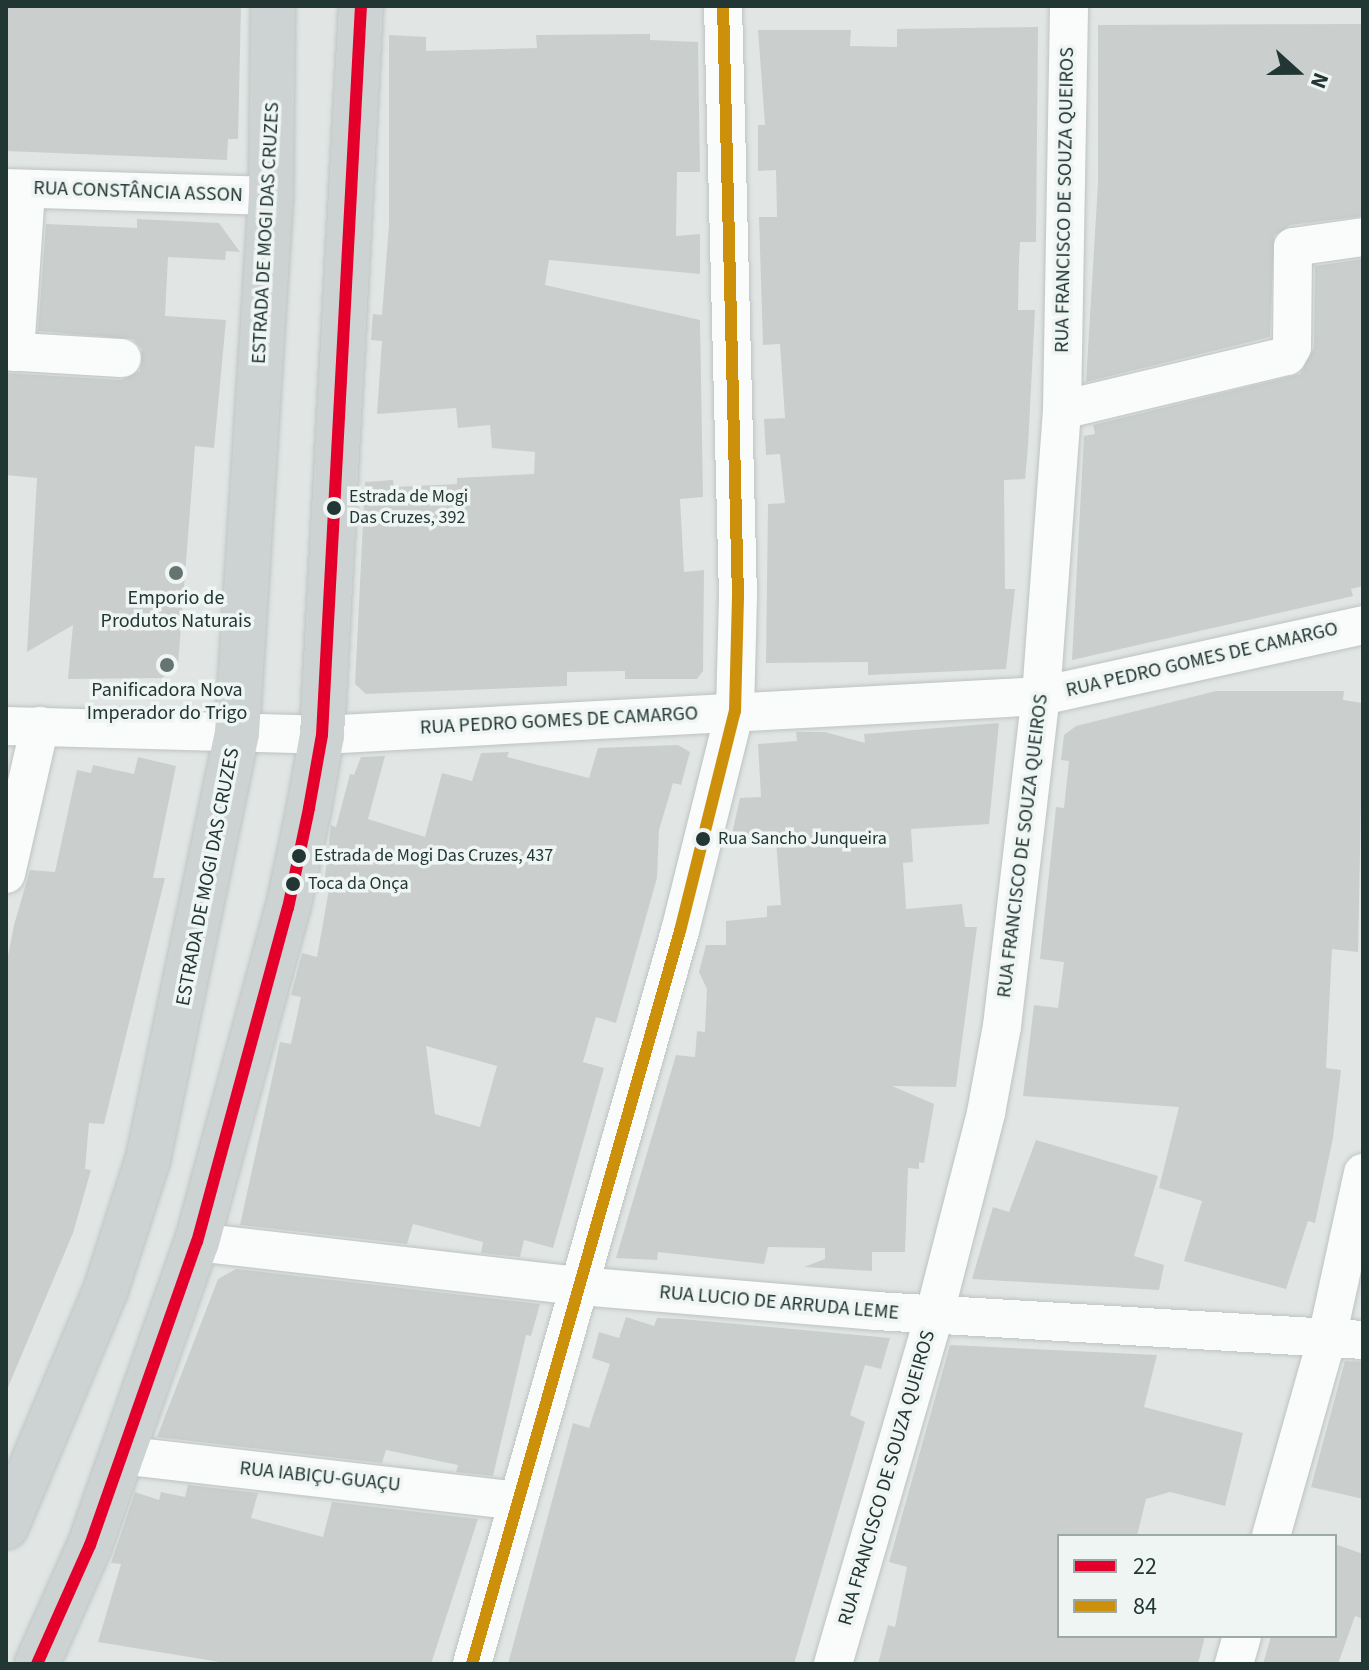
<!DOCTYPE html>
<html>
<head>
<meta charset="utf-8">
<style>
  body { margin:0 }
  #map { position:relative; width:1369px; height:1670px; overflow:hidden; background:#e1e6e5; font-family:"Source Sans 3",sans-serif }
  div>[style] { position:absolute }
  .building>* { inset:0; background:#cacfce }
  .roads { filter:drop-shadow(0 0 2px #bec3c2) drop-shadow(0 0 2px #bec3c2) }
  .minor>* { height:38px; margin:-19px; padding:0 19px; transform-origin:19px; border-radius:19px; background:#fafbfb }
  .major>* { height:44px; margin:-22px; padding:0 22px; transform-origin:22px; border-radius:22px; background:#cdd3d2 }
  .bus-1>* { height:12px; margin:-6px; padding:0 6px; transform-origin:6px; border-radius:6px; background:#e4002b }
  .bus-2>* { height:12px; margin:-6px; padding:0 6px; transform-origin:6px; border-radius:6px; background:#cc900a }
  .dots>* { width:22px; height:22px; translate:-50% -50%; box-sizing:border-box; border:4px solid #eff5f3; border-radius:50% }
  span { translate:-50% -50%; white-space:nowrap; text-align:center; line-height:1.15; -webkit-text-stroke:7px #eff5f3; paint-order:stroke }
  .bus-label { font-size:18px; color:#223634 }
  .left { translate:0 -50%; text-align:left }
  .street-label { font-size:20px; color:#223634 }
  .poi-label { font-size:20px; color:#223634 }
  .frame { position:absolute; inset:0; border:8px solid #223634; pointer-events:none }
  .legend { position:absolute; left:1057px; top:1534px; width:280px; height:104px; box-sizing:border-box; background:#eff5f3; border:2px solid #9da9a7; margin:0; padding:10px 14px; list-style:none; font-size:24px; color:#223634 }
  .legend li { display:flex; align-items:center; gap:16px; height:40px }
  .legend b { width:40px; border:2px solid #9da9a7 }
  .north { position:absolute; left:1257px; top:32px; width:80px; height:80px; -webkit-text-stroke:6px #eff5f3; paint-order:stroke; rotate:111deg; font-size:22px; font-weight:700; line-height:32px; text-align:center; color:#223634 }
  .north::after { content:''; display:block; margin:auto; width:28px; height:36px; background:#223634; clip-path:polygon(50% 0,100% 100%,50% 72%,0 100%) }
</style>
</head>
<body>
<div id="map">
  <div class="building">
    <i style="clip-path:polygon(6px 6px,241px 6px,238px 139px,228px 139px,227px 160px,6px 151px)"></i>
    <i style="clip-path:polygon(1363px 24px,1363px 216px,1290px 225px,1274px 236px,1270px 337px,1086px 382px,1098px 183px,1098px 25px)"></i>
    <i style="clip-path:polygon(1038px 27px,1036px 242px,1020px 242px,1019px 260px,1018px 310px,1035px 310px,1028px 447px,1025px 479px,1004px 480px,1005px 589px,1015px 589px,1006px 669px,868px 675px,868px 662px,766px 663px,768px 504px,785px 503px,780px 454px,766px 455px,764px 419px,785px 418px,780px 344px,763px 345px,759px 217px,777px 217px,776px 170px,758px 171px,758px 125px,765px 125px,758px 30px,851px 30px,850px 46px,897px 47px,897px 29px)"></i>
    <i style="clip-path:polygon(650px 34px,650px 40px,698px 42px,700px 172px,677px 172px,676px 236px,700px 234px,700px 274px,549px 260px,545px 285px,700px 320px,703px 497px,680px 499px,684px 572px,704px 570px,703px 671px,697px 679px,625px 679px,625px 671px,567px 672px,567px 686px,366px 694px,355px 684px,365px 482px,393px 480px,394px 487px,457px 484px,457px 478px,534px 474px,535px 452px,492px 448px,490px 425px,458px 428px,456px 408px,377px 414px,382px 341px,371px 340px,373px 314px,382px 315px,389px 225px,389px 35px,426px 37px,426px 51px,537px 48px,536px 35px)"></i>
    <i style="clip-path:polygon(137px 219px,219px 223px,240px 252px,226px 251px,225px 260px,168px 257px,165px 316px,226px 320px,214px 448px,195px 446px,178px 665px,162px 678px,68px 679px,73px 625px,27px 652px,37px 478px,6px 475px,6px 373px,121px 380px,140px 371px,142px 349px,133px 339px,38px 331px,46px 224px,137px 228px)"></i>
    <i style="clip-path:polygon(1363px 259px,1363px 586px,1351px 589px,1353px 596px,1072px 660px,1084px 436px,1095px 434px,1093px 425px,1300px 374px,1314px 348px,1315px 266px)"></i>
    <i style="clip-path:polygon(1216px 691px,1344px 691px,1343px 700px,1363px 703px,1358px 952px,1332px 949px,1326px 1068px,1341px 1070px,1333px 1138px,1315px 1223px,1308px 1221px,1286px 1289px,1184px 1261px,1202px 1201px,1159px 1188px,1179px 1107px,1023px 1096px,1034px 1005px,1058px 1008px,1064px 962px,1040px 959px,1056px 807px,1064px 808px,1069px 761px,1061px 760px,1064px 735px,1076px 726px)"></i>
    <i style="clip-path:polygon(999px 723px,989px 824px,911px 829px,913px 862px,903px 863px,906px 909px,962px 904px,965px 927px,977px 927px,956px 1087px,892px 1086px,934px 1104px,924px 1163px,919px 1162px,919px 1169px,908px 1168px,905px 1252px,872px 1252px,872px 1271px,804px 1267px,825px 1259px,825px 1248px,768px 1247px,764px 1264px,658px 1252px,657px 1260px,616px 1258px,676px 1055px,695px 1057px,697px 1031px,705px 1032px,707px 989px,699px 972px,706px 945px,726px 945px,726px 921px,767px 917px,767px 906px,781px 905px,776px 841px,731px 838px,740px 798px,761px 797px,758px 744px,797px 741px,796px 732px,825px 732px,865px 743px,864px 734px)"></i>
    <i style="clip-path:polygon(evenodd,678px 745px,690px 752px,681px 785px,673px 783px,659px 830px,657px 878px,616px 1023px,596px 1017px,583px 1062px,604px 1068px,553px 1248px,524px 1240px,520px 1257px,481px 1253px,483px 1242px,413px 1224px,407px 1244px,240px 1225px,280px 1042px,291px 1044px,301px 997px,291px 995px,302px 953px,317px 957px,331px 878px,325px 877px,331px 825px,336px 827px,350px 774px,354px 775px,361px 757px,385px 756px,368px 819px,425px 837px,442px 773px,472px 781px,481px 753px,509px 752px,507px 757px,589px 778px,598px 748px,678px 745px,426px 1046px,497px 1066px,480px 1127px,435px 1114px,426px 1046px)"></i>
    <i style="clip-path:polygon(138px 757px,176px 766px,153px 878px,165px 878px,104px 1124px,89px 1123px,85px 1169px,91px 1170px,73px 1233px,6px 1392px,6px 966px,14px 925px,30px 870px,55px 872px,77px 770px,91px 773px,93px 765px,134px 774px)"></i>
    <i style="clip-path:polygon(1036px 1140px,1158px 1176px,1134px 1256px,1164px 1265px,1159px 1290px,972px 1279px,993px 1207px,1009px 1212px)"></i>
    <i style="clip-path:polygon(236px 1269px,540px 1304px,531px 1336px,526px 1335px,493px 1476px,456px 1472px,458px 1465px,386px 1450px,382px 1463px,157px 1437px,218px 1279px)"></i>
    <i style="clip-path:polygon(626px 1317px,654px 1326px,657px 1318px,682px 1319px,890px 1338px,881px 1369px,865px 1365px,850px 1415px,865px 1422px,794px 1664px,508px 1664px,573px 1423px,589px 1428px,610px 1364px,592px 1358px,599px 1332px,619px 1338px)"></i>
    <i style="clip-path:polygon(950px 1345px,1157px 1355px,1144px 1407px,1243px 1433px,1225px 1506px,1170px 1492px,1146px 1499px,1137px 1536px,1059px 1536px,1059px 1636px,1205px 1636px,1198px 1664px,878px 1664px,888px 1625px,895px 1627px,907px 1567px,889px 1562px)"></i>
    <i style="clip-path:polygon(1345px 1361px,1363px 1362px,1363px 1499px,1311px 1487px)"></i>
    <i style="clip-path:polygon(188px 1485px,258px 1493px,251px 1518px,323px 1537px,332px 1502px,478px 1519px,431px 1664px,232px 1664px,98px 1642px,121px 1564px,111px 1563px,135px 1492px,159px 1500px,161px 1492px,185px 1497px)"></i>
    <i style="clip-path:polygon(1335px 1544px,1363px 1554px,1363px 1619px,1355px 1616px,1338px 1664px,1263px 1664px,1271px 1636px,1335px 1636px)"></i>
  </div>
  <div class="roads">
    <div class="minor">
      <i style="left:6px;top:188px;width:265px;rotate:1.7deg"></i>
      <i style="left:6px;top:351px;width:116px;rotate:3.5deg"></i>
      <i style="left:15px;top:352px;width:163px;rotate:-86.1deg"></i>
      <i style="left:1062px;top:410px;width:231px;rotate:-13.5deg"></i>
      <i style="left:1287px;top:356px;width:10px;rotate:-61deg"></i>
      <i style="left:1292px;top:347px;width:100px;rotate:-89.4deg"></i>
      <i style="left:1293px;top:247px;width:71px;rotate:-8.1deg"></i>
      <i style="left:6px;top:726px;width:316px;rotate:1.6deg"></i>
      <i style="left:322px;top:735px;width:720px;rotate:-3.1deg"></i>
      <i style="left:1041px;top:696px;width:330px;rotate:-12.4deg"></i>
      <i style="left:6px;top:874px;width:152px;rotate:-77.1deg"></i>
      <i style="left:197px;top:1242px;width:385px;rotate:6.6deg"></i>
      <i style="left:579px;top:1286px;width:298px;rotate:4.8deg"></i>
      <i style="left:876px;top:1311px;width:488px;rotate:3.4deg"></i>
      <i style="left:121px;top:1455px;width:400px;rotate:6.6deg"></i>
      <i style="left:1271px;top:1536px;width:206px;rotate:-74.2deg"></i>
      <i style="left:1327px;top:1338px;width:169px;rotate:-77.7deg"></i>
      <i style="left:472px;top:1664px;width:762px;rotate:-74.16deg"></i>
      <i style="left:680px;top:931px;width:227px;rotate:-76deg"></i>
      <i style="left:735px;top:711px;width:114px;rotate:-88.5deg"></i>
      <i style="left:738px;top:597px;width:591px;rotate:-91.45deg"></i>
      <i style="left:833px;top:1664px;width:362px;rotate:-73.8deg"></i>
      <i style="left:934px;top:1316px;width:210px;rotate:-75.6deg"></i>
      <i style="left:986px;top:1113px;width:88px;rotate:-79.6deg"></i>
      <i style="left:1002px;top:1026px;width:332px;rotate:-83.3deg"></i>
      <i style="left:1041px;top:696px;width:287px;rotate:-85.8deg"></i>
      <i style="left:1062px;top:410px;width:404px;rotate:-89deg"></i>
      <i style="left:1234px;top:1664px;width:29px;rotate:-74deg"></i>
    </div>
    <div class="major">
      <i style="left:6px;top:1527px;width:258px;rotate:-67.2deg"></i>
      <i style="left:106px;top:1289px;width:137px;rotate:-72.1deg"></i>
      <i style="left:148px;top:1159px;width:435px;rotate:-78.2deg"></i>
      <i style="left:237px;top:733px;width:538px;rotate:-86.38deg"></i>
      <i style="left:271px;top:196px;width:190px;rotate:-89.4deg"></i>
      <i style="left:37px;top:1664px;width:130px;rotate:-66deg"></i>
      <i style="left:90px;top:1545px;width:321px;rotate:-70.6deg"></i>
      <i style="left:197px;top:1242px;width:346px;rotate:-74.8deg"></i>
      <i style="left:288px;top:908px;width:102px;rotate:-78.1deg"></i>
      <i style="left:309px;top:808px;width:74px;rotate:-79.9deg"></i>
      <i style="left:322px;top:735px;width:730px;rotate:-86.94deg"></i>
    </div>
  </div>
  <div class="bus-1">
    <i style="left:37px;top:1664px;width:130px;rotate:-66deg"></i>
    <i style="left:90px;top:1545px;width:321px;rotate:-70.6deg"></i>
    <i style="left:197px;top:1242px;width:346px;rotate:-74.8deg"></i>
    <i style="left:288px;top:908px;width:102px;rotate:-78.1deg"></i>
    <i style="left:309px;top:808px;width:74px;rotate:-79.9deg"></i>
    <i style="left:322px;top:735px;width:730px;rotate:-86.94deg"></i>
  </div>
  <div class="bus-2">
    <i style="left:472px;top:1664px;width:762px;rotate:-74.16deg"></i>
    <i style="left:680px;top:931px;width:227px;rotate:-76deg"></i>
    <i style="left:735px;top:711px;width:114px;rotate:-88.5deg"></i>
    <i style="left:738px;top:597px;width:591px;rotate:-91.45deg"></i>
  </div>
  <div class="dots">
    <i style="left:334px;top:508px;background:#223634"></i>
    <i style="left:176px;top:573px;background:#657472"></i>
    <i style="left:167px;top:665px;background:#657472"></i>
    <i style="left:703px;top:839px;background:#223634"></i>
    <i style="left:299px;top:856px;background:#223634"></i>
    <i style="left:293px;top:884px;background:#223634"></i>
  </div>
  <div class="bus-label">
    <span class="left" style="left:349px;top:508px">Estrada de Mogi<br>Das Cruzes, 392</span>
    <span class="left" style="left:718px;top:839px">Rua Sancho Junqueira</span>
    <span class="left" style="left:314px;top:856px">Estrada de Mogi Das Cruzes, 437</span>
    <span class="left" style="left:308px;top:884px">Toca da Onça</span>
  </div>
  <div class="street-label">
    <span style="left:138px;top:192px;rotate:2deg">RUA CONSTÂNCIA ASSON</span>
    <span style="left:1065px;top:200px;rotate:-89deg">RUA FRANCISCO DE SOUZA QUEIROS</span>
    <span style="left:266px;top:233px;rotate:-87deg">ESTRADA DE MOGI DAS CRUZES</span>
    <span style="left:1202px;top:660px;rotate:-13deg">RUA PEDRO GOMES DE CAMARGO</span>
    <span style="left:559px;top:721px;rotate:-3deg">RUA PEDRO GOMES DE CAMARGO</span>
    <span style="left:1023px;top:846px;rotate:-83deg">RUA FRANCISCO DE SOUZA QUEIROS</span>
    <span style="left:208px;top:877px;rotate:-79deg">ESTRADA DE MOGI DAS CRUZES</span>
    <span style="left:779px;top:1303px;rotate:5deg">RUA LUCIO DE ARRUDA LEME</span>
    <span style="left:320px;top:1477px;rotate:6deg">RUA IABIÇU-GUAÇU</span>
    <span style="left:887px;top:1478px;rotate:-74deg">RUA FRANCISCO DE SOUZA QUEIROS</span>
  </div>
  <div class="poi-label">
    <span style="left:176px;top:610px">Emporio de<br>Produtos Naturais</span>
    <span style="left:167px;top:702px">Panificadora Nova<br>Imperador do Trigo</span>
  </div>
  <div class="frame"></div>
  <ul class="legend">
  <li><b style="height:10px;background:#e4002b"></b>22</li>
  <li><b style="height:10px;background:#cc900a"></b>84</li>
  </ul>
  <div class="north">N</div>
</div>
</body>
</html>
